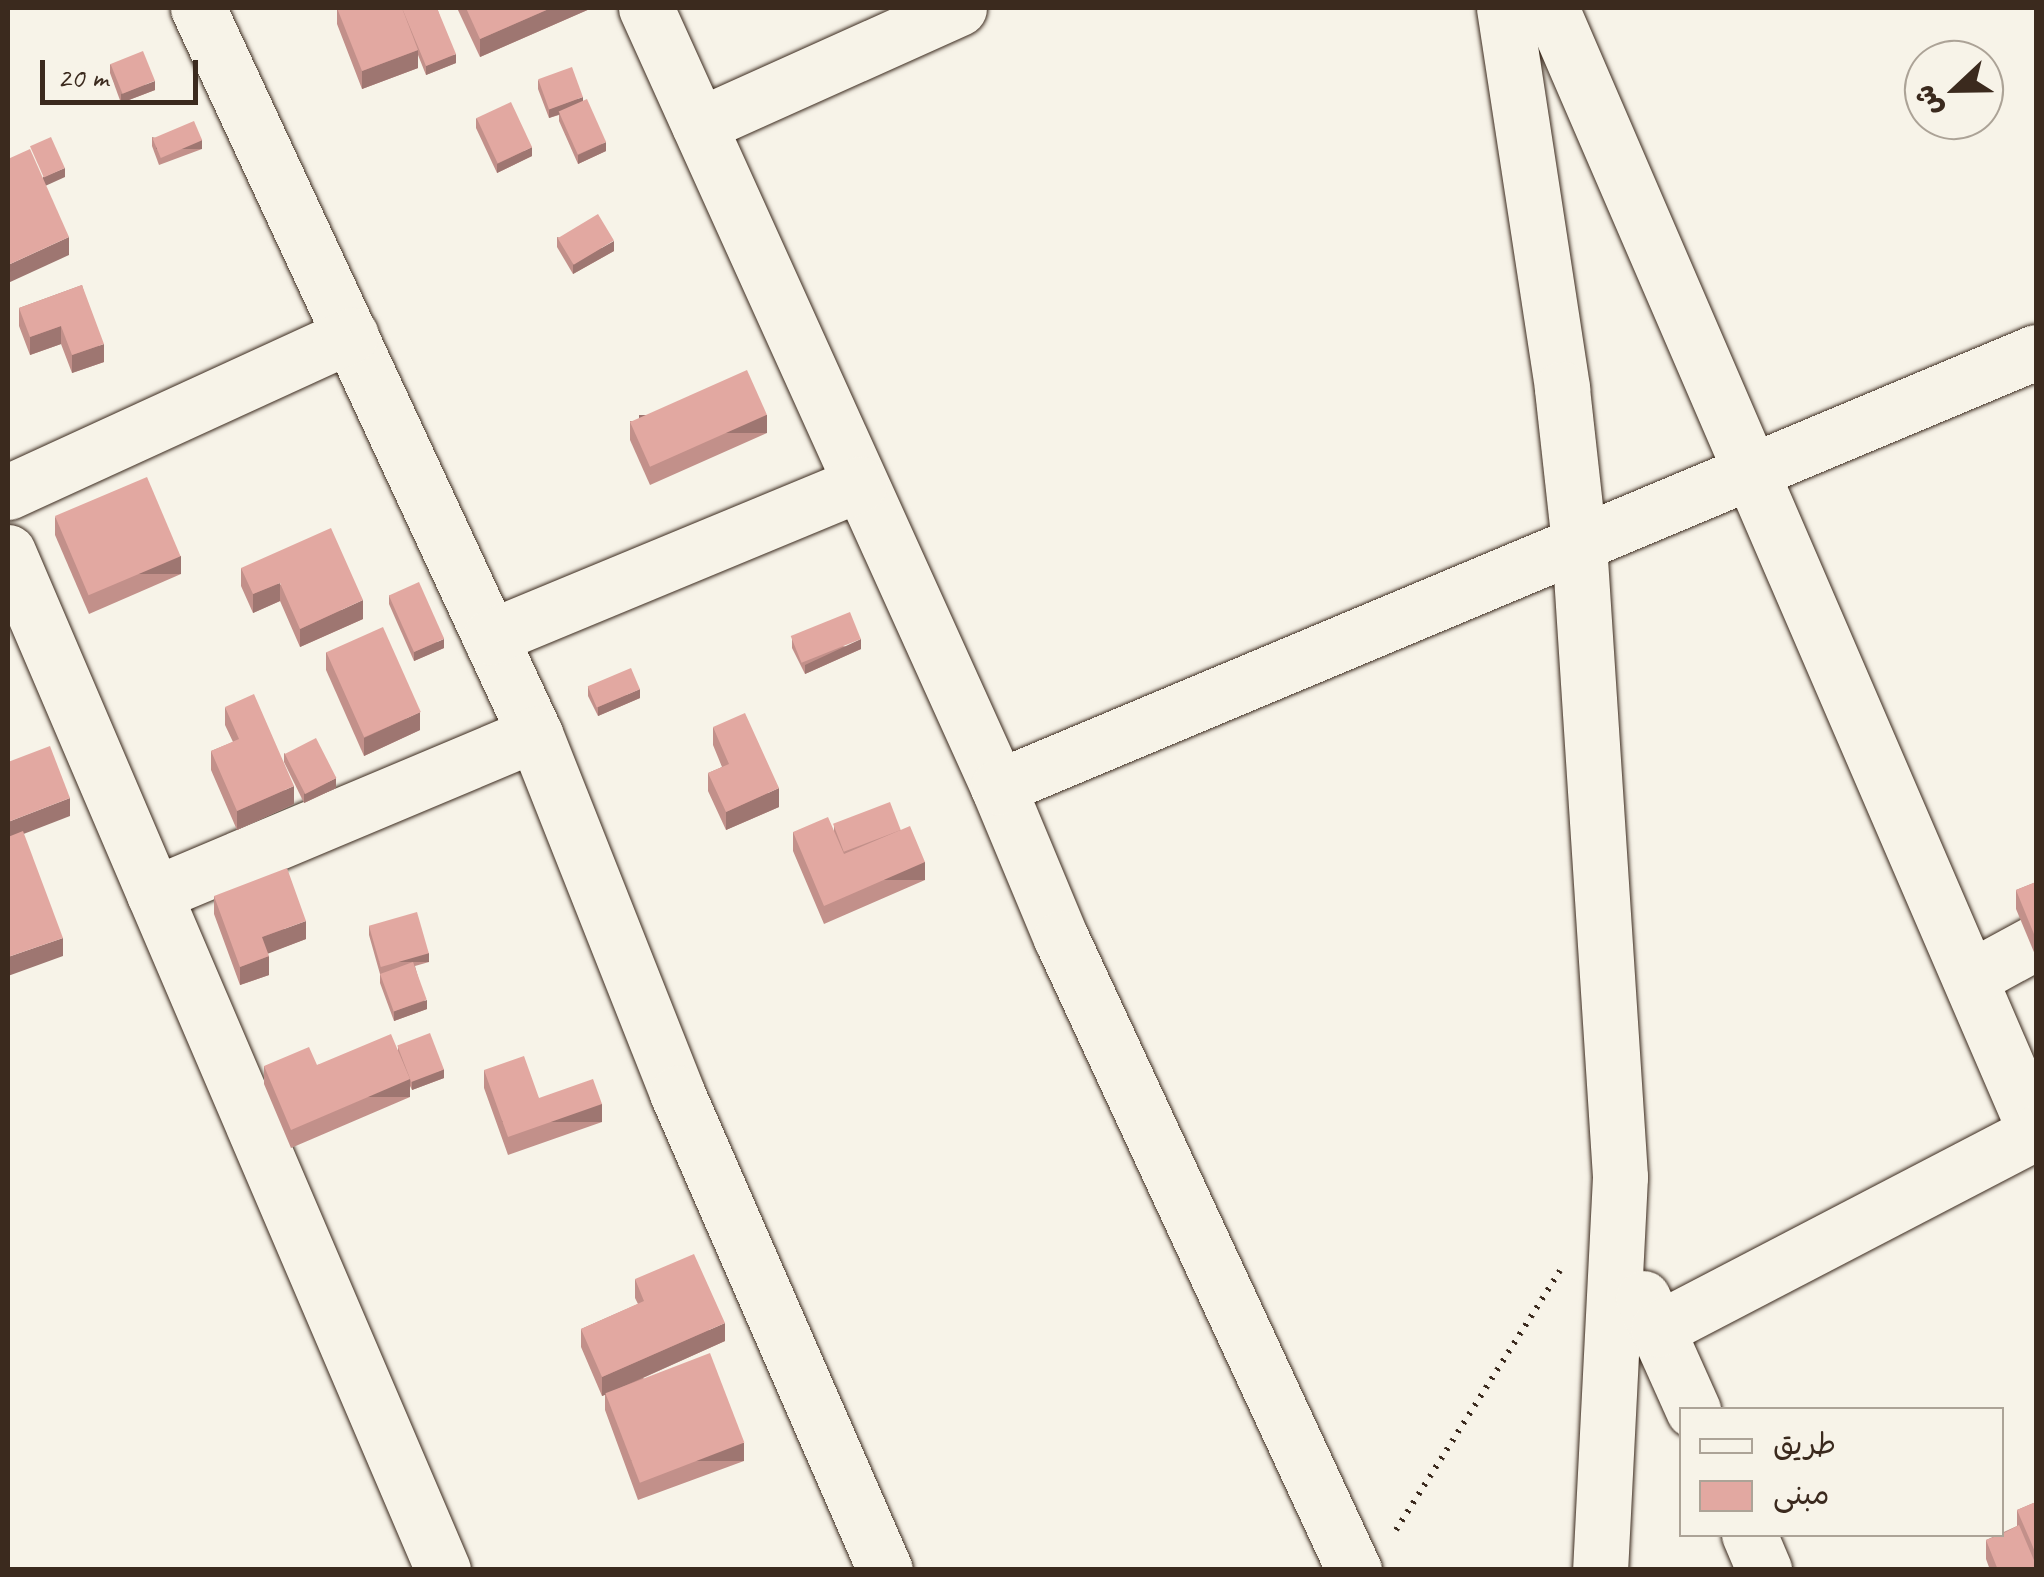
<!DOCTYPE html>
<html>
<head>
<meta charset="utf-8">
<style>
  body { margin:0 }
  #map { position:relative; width:2044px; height:1577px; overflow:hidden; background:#f7f3e8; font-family:Caveat,"Playpen Sans Arabic",sans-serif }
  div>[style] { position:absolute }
  .path>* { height:6px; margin-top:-3px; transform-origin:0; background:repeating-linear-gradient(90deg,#3b2a1e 0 2.5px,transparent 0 10.5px) }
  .roads { filter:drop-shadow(0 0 2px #3b2a1e) drop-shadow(0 0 2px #3b2a1e) }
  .minor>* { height:55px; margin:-27.5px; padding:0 27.5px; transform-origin:27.5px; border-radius:27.5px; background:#f7f3e8 }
  .wall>* { inset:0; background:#c2908a }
  .shaded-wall>* { inset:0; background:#9e7671; transform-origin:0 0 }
  .building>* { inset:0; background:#e2a8a1; transform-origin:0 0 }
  span { translate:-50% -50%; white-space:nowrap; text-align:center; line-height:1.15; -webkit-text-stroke:10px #f7f3e8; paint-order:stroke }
  .frame { position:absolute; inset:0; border:10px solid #3b2a1e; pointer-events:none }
  .legend { position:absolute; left:1679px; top:1407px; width:325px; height:130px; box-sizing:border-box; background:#f7f3e8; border:2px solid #aca397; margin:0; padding:12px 18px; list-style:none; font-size:30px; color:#3b2a1e }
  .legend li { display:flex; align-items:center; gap:20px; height:50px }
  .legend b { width:50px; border:2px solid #aca397 }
  .north { position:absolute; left:1904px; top:40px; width:100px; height:100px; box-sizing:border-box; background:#f7f3e8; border:2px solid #aca397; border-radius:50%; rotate:248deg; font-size:28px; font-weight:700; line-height:40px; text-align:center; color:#3b2a1e }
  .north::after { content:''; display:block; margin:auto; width:35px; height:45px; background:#3b2a1e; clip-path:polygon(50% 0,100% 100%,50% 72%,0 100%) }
  .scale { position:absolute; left:40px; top:60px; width:158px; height:45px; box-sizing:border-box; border:5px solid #3b2a1e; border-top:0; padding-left:12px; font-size:30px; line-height:35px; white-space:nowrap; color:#3b2a1e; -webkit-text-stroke:8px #f7f3e8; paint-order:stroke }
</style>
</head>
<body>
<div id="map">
  <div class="path">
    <i style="left:1396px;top:1530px;width:307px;rotate:-57.7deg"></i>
  </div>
  <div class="roads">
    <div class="minor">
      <i style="left:198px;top:8px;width:800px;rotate:65.1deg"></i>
      <i style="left:535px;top:734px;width:386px;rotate:68.4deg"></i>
      <i style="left:677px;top:1093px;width:520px;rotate:66.44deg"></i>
      <i style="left:646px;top:8px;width:855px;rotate:65.68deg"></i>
      <i style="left:998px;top:787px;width:164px;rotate:67.4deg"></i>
      <i style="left:1061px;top:938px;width:697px;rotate:65.13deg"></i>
      <i style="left:1504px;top:8px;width:385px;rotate:81.3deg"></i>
      <i style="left:1562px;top:389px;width:156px;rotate:83.7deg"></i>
      <i style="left:1579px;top:544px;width:634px;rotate:86.29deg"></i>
      <i style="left:1620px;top:1177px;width:394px;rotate:92.9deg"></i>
      <i style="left:1551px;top:8px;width:1225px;rotate:66.68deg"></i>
      <i style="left:699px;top:125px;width:285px;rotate:-24.2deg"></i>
      <i style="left:8px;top:492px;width:377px;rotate:-24.6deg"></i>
      <i style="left:8px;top:552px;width:1107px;rotate:66.86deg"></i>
      <i style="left:490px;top:637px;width:400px;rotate:-22.5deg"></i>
      <i style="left:998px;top:787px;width:1125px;rotate:-22.74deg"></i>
      <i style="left:154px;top:894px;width:413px;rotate:-22.8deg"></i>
      <i style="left:1970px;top:978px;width:75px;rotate:-28.6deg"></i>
      <i style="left:1643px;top:1298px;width:123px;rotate:65.9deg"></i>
      <i style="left:1658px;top:1329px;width:426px;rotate:-27.5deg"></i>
      <i style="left:1749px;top:1534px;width:39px;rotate:67deg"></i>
    </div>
  </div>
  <div class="wall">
    <i style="clip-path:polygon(337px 8px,437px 8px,456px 63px,426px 75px,418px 55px,418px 68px,362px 89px,337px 24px)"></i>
    <i style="clip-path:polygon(457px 8px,592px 8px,480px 57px)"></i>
    <i style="clip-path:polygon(110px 64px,155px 90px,121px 103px,110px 73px)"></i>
    <i style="clip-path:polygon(538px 80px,583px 101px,606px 151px,578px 164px,559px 121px,559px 115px,549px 118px,538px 89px)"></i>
    <i style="clip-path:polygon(476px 118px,532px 156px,497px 173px,476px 128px)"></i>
    <i style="clip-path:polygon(152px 137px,202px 149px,159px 165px,152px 146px)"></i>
    <i style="clip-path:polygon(557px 237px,614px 251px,573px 274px,557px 247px)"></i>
    <i style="clip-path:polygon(82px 285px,104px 362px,72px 373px,61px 344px,30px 355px,19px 326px,19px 308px)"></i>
    <i style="clip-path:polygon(630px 421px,767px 433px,650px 485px,630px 440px)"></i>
    <i style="clip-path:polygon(55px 517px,181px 574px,89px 614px,55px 535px)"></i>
    <i style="clip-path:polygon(241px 568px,363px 619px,300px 647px,280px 601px,253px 613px,241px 586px)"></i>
    <i style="clip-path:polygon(389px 595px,444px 648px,414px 661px,389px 604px)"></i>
    <i style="clip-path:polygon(792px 638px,861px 649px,805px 674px,792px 648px)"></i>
    <i style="clip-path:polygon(326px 652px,420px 730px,364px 756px,326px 670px)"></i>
    <i style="clip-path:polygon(588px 686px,640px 698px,598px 716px,588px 696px)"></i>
    <i style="clip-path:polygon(225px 707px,294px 804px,237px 830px,211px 770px,211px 751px,233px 742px,225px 725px)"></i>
    <i style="clip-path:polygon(713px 727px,779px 807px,726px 830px,708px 791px,708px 773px,722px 767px,713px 745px)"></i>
    <i style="clip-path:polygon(284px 753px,336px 788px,304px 803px,284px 762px)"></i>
    <i style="clip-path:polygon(834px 825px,901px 830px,925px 880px,824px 924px,793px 851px,793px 832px,834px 831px)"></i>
    <i style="clip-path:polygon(2036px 882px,2036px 957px,2016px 909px,2016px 890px)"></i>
    <i style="clip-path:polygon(214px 896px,306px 939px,268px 953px,269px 975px,240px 985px,214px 914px)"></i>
    <i style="clip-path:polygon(369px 926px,429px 962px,415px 966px,427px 1009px,394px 1021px,380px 983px,380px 974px,369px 935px)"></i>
    <i style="clip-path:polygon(398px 1046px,444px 1078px,412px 1090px,410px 1086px,410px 1097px,291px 1148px,264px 1084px,264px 1066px,317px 1065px,398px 1050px)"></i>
    <i style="clip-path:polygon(484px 1070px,539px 1098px,602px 1122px,508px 1155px,484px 1088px)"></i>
    <i style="clip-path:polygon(635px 1279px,725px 1341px,643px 1378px,744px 1461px,638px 1500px,605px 1410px,605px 1395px,602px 1396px,581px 1347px,581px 1329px,638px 1304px,635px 1298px)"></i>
    <i style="clip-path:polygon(2036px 1502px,2036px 1570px,1990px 1570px,1986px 1559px,1986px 1540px,2017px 1526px,2017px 1510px)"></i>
  </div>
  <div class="shaded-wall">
    <i style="clip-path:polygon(551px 8px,592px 8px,480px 57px,480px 39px)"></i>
    <i style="clip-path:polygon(418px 50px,418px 68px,362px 89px,362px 71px)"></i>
    <i style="clip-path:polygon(456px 54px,456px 63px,426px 75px,426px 66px)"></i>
    <i style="clip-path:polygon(155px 81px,155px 90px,121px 103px,121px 94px)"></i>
    <i style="clip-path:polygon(583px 97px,583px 106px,549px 118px,549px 109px)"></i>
    <i style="left:202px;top:140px;width:9px;height:46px;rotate:90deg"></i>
    <i style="clip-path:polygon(606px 142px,606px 151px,578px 164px,578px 155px)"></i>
    <i style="clip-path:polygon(532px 147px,532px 156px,497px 173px,497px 164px)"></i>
    <i style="clip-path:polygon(65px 168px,65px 177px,43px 187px,43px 177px)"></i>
    <i style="clip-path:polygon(69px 237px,69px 255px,8px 283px,8px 265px)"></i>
    <i style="clip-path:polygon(614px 241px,614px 251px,573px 274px,573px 264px)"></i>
    <i style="clip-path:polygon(61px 326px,61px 344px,30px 355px,30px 337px)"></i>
    <i style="clip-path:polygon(104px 344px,104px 362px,72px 373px,72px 355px)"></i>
    <i style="left:767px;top:415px;width:18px;height:128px;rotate:90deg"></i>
    <i style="left:181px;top:556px;width:18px;height:100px;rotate:90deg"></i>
    <i style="clip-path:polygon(280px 583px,280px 601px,253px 613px,253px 594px)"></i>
    <i style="clip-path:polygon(363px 600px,363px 619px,300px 647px,300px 629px)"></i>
    <i style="clip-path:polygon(444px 639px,444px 648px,414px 661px,414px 652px)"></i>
    <i style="clip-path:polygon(861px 639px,861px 649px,805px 674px,805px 665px)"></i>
    <i style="clip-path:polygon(640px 689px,640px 698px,598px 716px,598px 707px)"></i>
    <i style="clip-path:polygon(420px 712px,420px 730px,364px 756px,364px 738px)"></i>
    <i style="clip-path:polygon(336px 778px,336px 788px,304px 803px,304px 794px)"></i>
    <i style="clip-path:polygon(294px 786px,294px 804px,237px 830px,237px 811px)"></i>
    <i style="clip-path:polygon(779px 788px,779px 807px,726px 830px,726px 812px)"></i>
    <i style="clip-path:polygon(70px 798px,70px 816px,8px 840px,8px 822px)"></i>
    <i style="left:925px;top:862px;width:18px;height:110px;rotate:90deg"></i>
    <i style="clip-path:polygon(306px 921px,306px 939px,262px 956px,262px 937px)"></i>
    <i style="clip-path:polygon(63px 938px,63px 956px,8px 976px,8px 957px)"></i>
    <i style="left:429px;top:953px;width:9px;height:50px;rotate:90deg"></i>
    <i style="clip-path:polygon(269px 956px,269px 975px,240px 985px,240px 967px)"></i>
    <i style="clip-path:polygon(427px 1000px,427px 1009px,394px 1021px,394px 1011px)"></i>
    <i style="clip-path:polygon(444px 1069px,444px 1078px,412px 1090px,412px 1081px)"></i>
    <i style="left:410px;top:1079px;width:18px;height:129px;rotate:90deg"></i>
    <i style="left:602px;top:1104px;width:18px;height:100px;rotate:90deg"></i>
    <i style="clip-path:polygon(725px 1323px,725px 1341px,602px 1396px,602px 1377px)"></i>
    <i style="left:744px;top:1443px;width:18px;height:113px;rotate:90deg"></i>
  </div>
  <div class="building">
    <i style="clip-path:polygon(337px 8px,402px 8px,418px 50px,362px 71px)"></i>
    <i style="clip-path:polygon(402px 8px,437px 8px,456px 54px,426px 66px)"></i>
    <i style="clip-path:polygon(466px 8px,551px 8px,480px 39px)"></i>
    <i style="left:143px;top:51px;width:32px;height:35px;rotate:68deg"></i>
    <i style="left:572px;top:67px;width:32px;height:36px;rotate:70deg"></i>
    <i style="left:587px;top:99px;width:47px;height:31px;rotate:66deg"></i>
    <i style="left:511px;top:102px;width:50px;height:38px;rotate:65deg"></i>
    <i style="left:194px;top:121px;width:21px;height:45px;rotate:67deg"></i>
    <i style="left:51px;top:137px;width:34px;height:23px;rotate:66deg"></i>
    <i style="clip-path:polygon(30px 149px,69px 237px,8px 265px,8px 159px)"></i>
    <i style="left:598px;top:214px;width:31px;height:47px;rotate:59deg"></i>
    <i style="clip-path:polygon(82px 285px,104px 344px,72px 355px,61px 326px,30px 337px,19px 308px)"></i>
    <i style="left:747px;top:370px;width:49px;height:128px;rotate:66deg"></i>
    <i style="left:147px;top:477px;width:86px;height:100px;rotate:67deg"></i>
    <i style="clip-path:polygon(331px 528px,363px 600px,300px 629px,280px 583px,253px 594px,241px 568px)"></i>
    <i style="left:419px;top:582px;width:62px;height:33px;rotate:66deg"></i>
    <i style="left:850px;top:612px;width:29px;height:64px;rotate:68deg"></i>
    <i style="left:383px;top:627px;width:93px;height:62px;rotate:66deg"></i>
    <i style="left:631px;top:668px;width:23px;height:47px;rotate:67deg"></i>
    <i style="clip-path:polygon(254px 694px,294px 786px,237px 811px,211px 751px,239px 739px,225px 707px)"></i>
    <i style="clip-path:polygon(745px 713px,779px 788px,726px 812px,708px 773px,729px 764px,713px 727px)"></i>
    <i style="left:316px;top:738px;width:45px;height:35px;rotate:63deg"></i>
    <i style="clip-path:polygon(50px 746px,70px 798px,8px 822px,8px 762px)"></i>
    <i style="left:890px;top:802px;width:30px;height:61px;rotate:69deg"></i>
    <i style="clip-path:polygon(828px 817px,844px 854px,910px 826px,925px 862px,824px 906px,793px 832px)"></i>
    <i style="clip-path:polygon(23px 831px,63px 938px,8px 957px,8px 837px)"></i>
    <i style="clip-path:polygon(287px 868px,306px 921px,262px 937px,269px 956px,240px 967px,214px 896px)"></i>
    <i style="clip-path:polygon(2036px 882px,2036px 939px,2016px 890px)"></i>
    <i style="left:417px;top:912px;width:43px;height:50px;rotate:74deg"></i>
    <i style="left:413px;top:962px;width:40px;height:35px;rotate:70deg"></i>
    <i style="left:430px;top:1033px;width:39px;height:35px;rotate:69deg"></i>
    <i style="clip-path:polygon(391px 1034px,410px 1079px,291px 1130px,264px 1066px,309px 1047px,317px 1065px)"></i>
    <i style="clip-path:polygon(524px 1056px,539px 1098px,593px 1079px,602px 1104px,508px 1137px,484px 1070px)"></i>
    <i style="clip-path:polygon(694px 1254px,725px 1323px,602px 1377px,581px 1329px,644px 1301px,635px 1279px)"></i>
    <i style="left:710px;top:1353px;width:96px;height:112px;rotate:69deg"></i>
    <i style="clip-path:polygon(2036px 1502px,2036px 1554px,2017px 1510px)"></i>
    <i style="clip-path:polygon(2019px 1525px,2036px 1565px,2036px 1570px,1998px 1570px,1986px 1540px,2002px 1534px)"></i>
  </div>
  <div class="frame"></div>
  <ul class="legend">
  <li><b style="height:12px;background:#f7f3e8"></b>طريق</li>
  <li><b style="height:28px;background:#e2a8a1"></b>مبنى</li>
  </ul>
  <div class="north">ش</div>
  <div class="scale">20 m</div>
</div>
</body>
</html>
